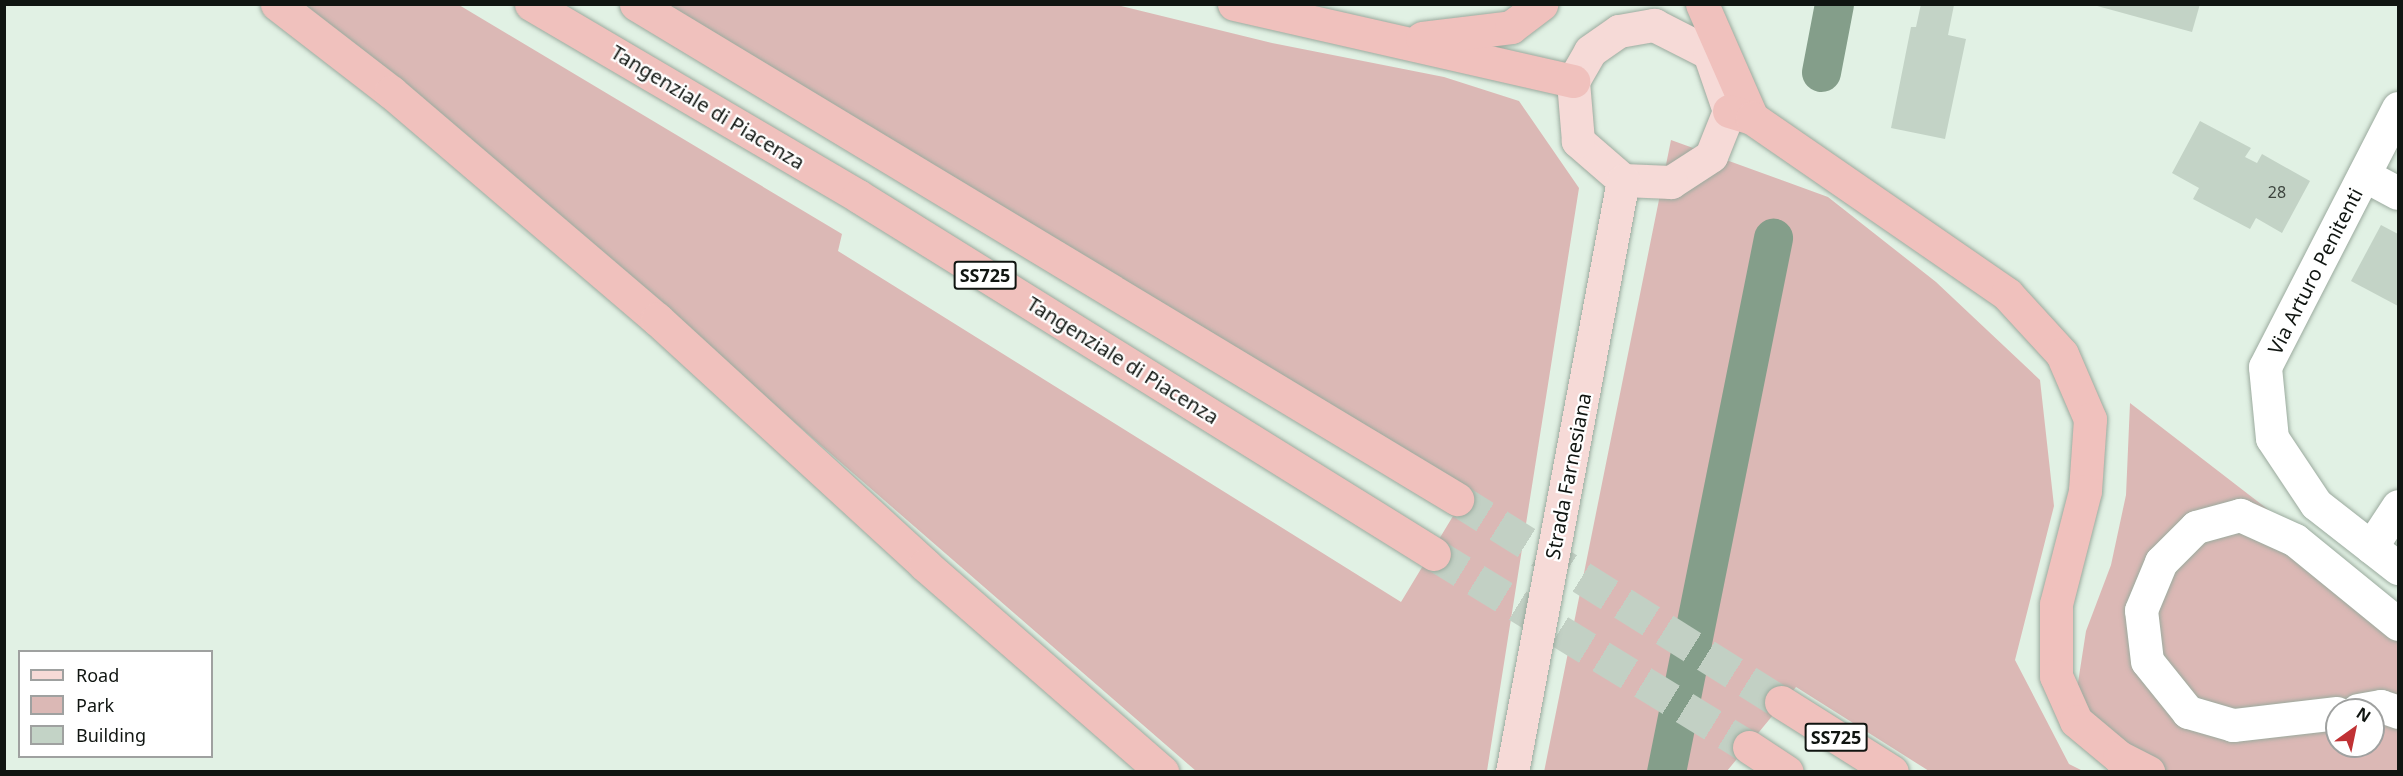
<!DOCTYPE html>
<html>
<head>
<meta charset="utf-8">
<style>
  body { margin:0 }
  #map { position:relative; width:2403px; height:776px; overflow:hidden; background:#e1f1e4; font-family:"Noto Sans",sans-serif }
  div>[style] { position:absolute }
  .green>* { inset:0; background:#dbb8b5 }
  .canal>* { height:39px; margin:-19.5px; padding:0 19.5px; transform-origin:19.5px; border-radius:19.5px; background:#849e8a }
  .building>* { inset:0; background:#c3d3c6 }
  .highway-tunnel>* { height:33px; margin-top:-16.5px; transform-origin:0; background:repeating-linear-gradient(90deg,#c2d0c4 0 33px,transparent 0 49px) }
  .roads { filter:drop-shadow(0 0 2px #9baa9e) drop-shadow(0 0 2px #9baa9e) }
  .minor>* { height:33px; margin:-16.5px; padding:0 16.5px; transform-origin:16.5px; border-radius:16.5px; background:#fff }
  .major>* { height:33px; margin:-16.5px; padding:0 16.5px; transform-origin:16.5px; border-radius:16.5px; background:#f6dad7 }
  .highway>* { height:33px; margin:-16.5px; padding:0 16.5px; transform-origin:16.5px; border-radius:16.5px; background:#f0c1bd }
  span { translate:-50% -50%; white-space:nowrap; text-align:center; line-height:1.15; -webkit-text-stroke:4.5px #fff; paint-order:stroke }
  .number-label { font-size:16px; color:#3d443e }
  .number-label span { -webkit-text-stroke-width:0 }
  .shield-label span { padding:2px 4px; background:#fff; border:2px solid; border-radius:4px; -webkit-text-stroke-width:0 }
  .shield-label { font-size:18px; color:#101511; font-weight:700 }
  .street-label { font-size:20px; color:#101511 }
  .frame { position:absolute; inset:0; border:6px solid #101511; pointer-events:none }
  .legend { position:absolute; left:18px; top:650px; width:195px; height:108px; box-sizing:border-box; background:#fff; border:2px solid #9fa1a0; margin:0; padding:8px 10px; list-style:none; font-size:18px; color:#101511 }
  .legend li { display:flex; align-items:center; gap:12px; height:30px }
  .legend b { width:30px; border:2px solid #9fa1a0 }
  .north { position:absolute; left:2325px; top:698px; width:60px; height:60px; box-sizing:border-box; background:#fff; border:2px solid #9fa1a0; border-radius:50%; rotate:33deg; font-size:16px; font-weight:700; line-height:24px; text-align:center; color:#101511 }
  .north::after { content:''; display:block; margin:auto; width:21px; height:27px; background:#c03134; clip-path:polygon(50% 0,100% 100%,50% 72%,0 100%) }
</style>
</head>
<body>
<div id="map">
  <div class="green">
    <i style="clip-path:polygon(305px 5px,459px 5px,842px 234px,838px 251px,1401px 602px,1470px 488px,982px 213px,664px 5px,1117px 5px,1272px 43px,1444px 77px,1519px 101px,1579px 188px,1487px 771px,1196px 771px,474px 144px)"></i>
    <i style="clip-path:polygon(1671px 140px,1828px 197px,1936px 282px,2040px 380px,2054px 506px,2015px 660px,2069px 764px,2083px 771px,1929px 771px,1796px 687px,1727px 771px,1544px 772px)"></i>
    <i style="clip-path:polygon(evenodd,2130px 403px,2270px 511px,2398px 618px,2398px 771px,2161px 771px,2073px 715px,2086px 631px,2111px 565px,2126px 495px,2130px 403px,2337px 710px,2373px 710px,2373px 746px,2337px 746px,2337px 710px)"></i>
  </div>
  <div class="canal">
    <i style="left:1821px;top:72px;width:69px;rotate:-79.2deg"></i>
    <i style="left:1666px;top:772px;width:545px;rotate:-78.67deg"></i>
  </div>
  <div class="building">
    <i style="clip-path:polygon(1921px 4px,1954px 5px,1948px 35px,1966px 39px,1945px 139px,1891px 128px,1911px 27px,1916px 27px)"></i>
    <i style="clip-path:polygon(2090px 4px,2200px 4px,2192px 32px)"></i>
    <i style="clip-path:polygon(2200px 121px,2251px 148px,2245px 157px,2257px 163px,2262px 154px,2310px 181px,2282px 233px,2256px 218px,2250px 229px,2193px 199px,2199px 188px,2172px 173px)"></i>
    <i style="clip-path:polygon(2381px 225px,2398px 234px,2398px 306px,2351px 281px)"></i>
  </div>
  <div class="highway-tunnel">
    <i style="left:1457px;top:499px;width:382px;rotate:32.1deg"></i>
    <i style="left:1434px;top:554px;width:369px;rotate:31.5deg"></i>
  </div>
  <div class="roads">
    <div class="minor">
      <i style="left:2398px;top:108px;width:291px;rotate:117.2deg"></i>
      <i style="left:2265px;top:367px;width:71px;rotate:84.4deg"></i>
      <i style="left:2272px;top:438px;width:79px;rotate:56.3deg"></i>
      <i style="left:2316px;top:504px;width:104px;rotate:38deg"></i>
      <i style="left:2364px;top:175px;width:38px;rotate:28deg"></i>
      <i style="left:2371px;top:547px;width:49px;rotate:-56.6deg"></i>
      <i style="left:2358px;top:710px;width:23px;rotate:-10deg"></i>
      <i style="left:2381px;top:706px;width:18px;rotate:19deg"></i>
      <i style="left:2337px;top:713px;width:105px;rotate:173.4deg"></i>
      <i style="left:2233px;top:725px;width:47px;rotate:-163.9deg"></i>
      <i style="left:2188px;top:712px;width:65px;rotate:-128.8deg"></i>
      <i style="left:2147px;top:661px;width:51px;rotate:-96.7deg"></i>
      <i style="left:2141px;top:610px;width:52px;rotate:-67.4deg"></i>
      <i style="left:2161px;top:562px;width:49px;rotate:-45deg"></i>
      <i style="left:2196px;top:527px;width:46px;rotate:-15.3deg"></i>
      <i style="left:2240px;top:515px;width:60px;rotate:24.4deg"></i>
      <i style="left:2295px;top:540px;width:133px;rotate:39.2deg"></i>
    </div>
    <div class="major">
      <i style="left:1654px;top:25px;width:62px;rotate:27deg"></i>
      <i style="left:1709px;top:53px;width:61px;rotate:71deg"></i>
      <i style="left:1729px;top:111px;width:48px;rotate:111.8deg"></i>
      <i style="left:1711px;top:156px;width:48px;rotate:147deg"></i>
      <i style="left:1671px;top:182px;width:48px;rotate:-177.6deg"></i>
      <i style="left:1623px;top:180px;width:60px;rotate:-139.1deg"></i>
      <i style="left:1578px;top:141px;width:60px;rotate:-94.8deg"></i>
      <i style="left:1573px;top:81px;width:34px;rotate:-60deg"></i>
      <i style="left:1590px;top:51px;width:35px;rotate:-35deg"></i>
      <i style="left:1619px;top:31px;width:36px;rotate:-10deg"></i>
      <i style="left:1512px;top:772px;width:602px;rotate:-79.38deg"></i>
    </div>
    <div class="highway">
      <i style="left:277px;top:4px;width:144px;rotate:37.7deg"></i>
      <i style="left:391px;top:92px;width:350px;rotate:40.5deg"></i>
      <i style="left:657px;top:319px;width:364px;rotate:42.5deg"></i>
      <i style="left:925px;top:565px;width:315px;rotate:41.1deg"></i>
      <i style="left:531px;top:4px;width:379px;rotate:30.4deg"></i>
      <i style="left:858px;top:196px;width:678px;rotate:31.86deg"></i>
      <i style="left:636px;top:4px;width:959px;rotate:31.09deg"></i>
      <i style="left:1234px;top:4px;width:348px;rotate:12.8deg"></i>
      <i style="left:1702px;top:4px;width:124px;rotate:66.3deg"></i>
      <i style="left:1422px;top:38px;width:90px;rotate:-7deg"></i>
      <i style="left:1511px;top:27px;width:38px;rotate:-37deg"></i>
      <i style="left:1729px;top:111px;width:24px;rotate:17deg"></i>
      <i style="left:1752px;top:118px;width:310px;rotate:34.6deg"></i>
      <i style="left:2007px;top:294px;width:81px;rotate:47.5deg"></i>
      <i style="left:2062px;top:354px;width:71px;rotate:66.7deg"></i>
      <i style="left:2090px;top:419px;width:72px;rotate:94deg"></i>
      <i style="left:2085px;top:491px;width:117px;rotate:104.4deg"></i>
      <i style="left:2056px;top:604px;width:72px;rotate:90deg"></i>
      <i style="left:2056px;top:676px;width:49px;rotate:66deg"></i>
      <i style="left:2076px;top:721px;width:56px;rotate:39.9deg"></i>
      <i style="left:2119px;top:757px;width:33px;rotate:27deg"></i>
      <i style="left:1781px;top:702px;width:131px;rotate:32.2deg"></i>
      <i style="left:1749px;top:747px;width:45px;rotate:33.3deg"></i>
    </div>
  </div>
  <div class="number-label">
    <span style="left:2277px;top:192px">28</span>
  </div>
  <div class="shield-label">
    <span style="left:985px;top:275px">SS725</span>
    <span style="left:1836px;top:737px">SS725</span>
  </div>
  <div class="street-label">
    <span style="left:708px;top:107px;rotate:31deg">Tangenziale di Piacenza</span>
    <span style="left:2315px;top:271px;rotate:-63deg">Via Arturo Penitenti</span>
    <span style="left:1123px;top:360px;rotate:32deg">Tangenziale di Piacenza</span>
    <span style="left:1568px;top:476px;rotate:-79deg">Strada Farnesiana</span>
  </div>
  <div class="frame"></div>
  <ul class="legend">
  <li><b style="height:8px;background:#f6dad7"></b>Road</li>
  <li><b style="height:16px;background:#dbb8b5"></b>Park</li>
  <li><b style="height:16px;background:#c3d3c6"></b>Building</li>
  </ul>
  <div class="north">N</div>
</div>
</body>
</html>
